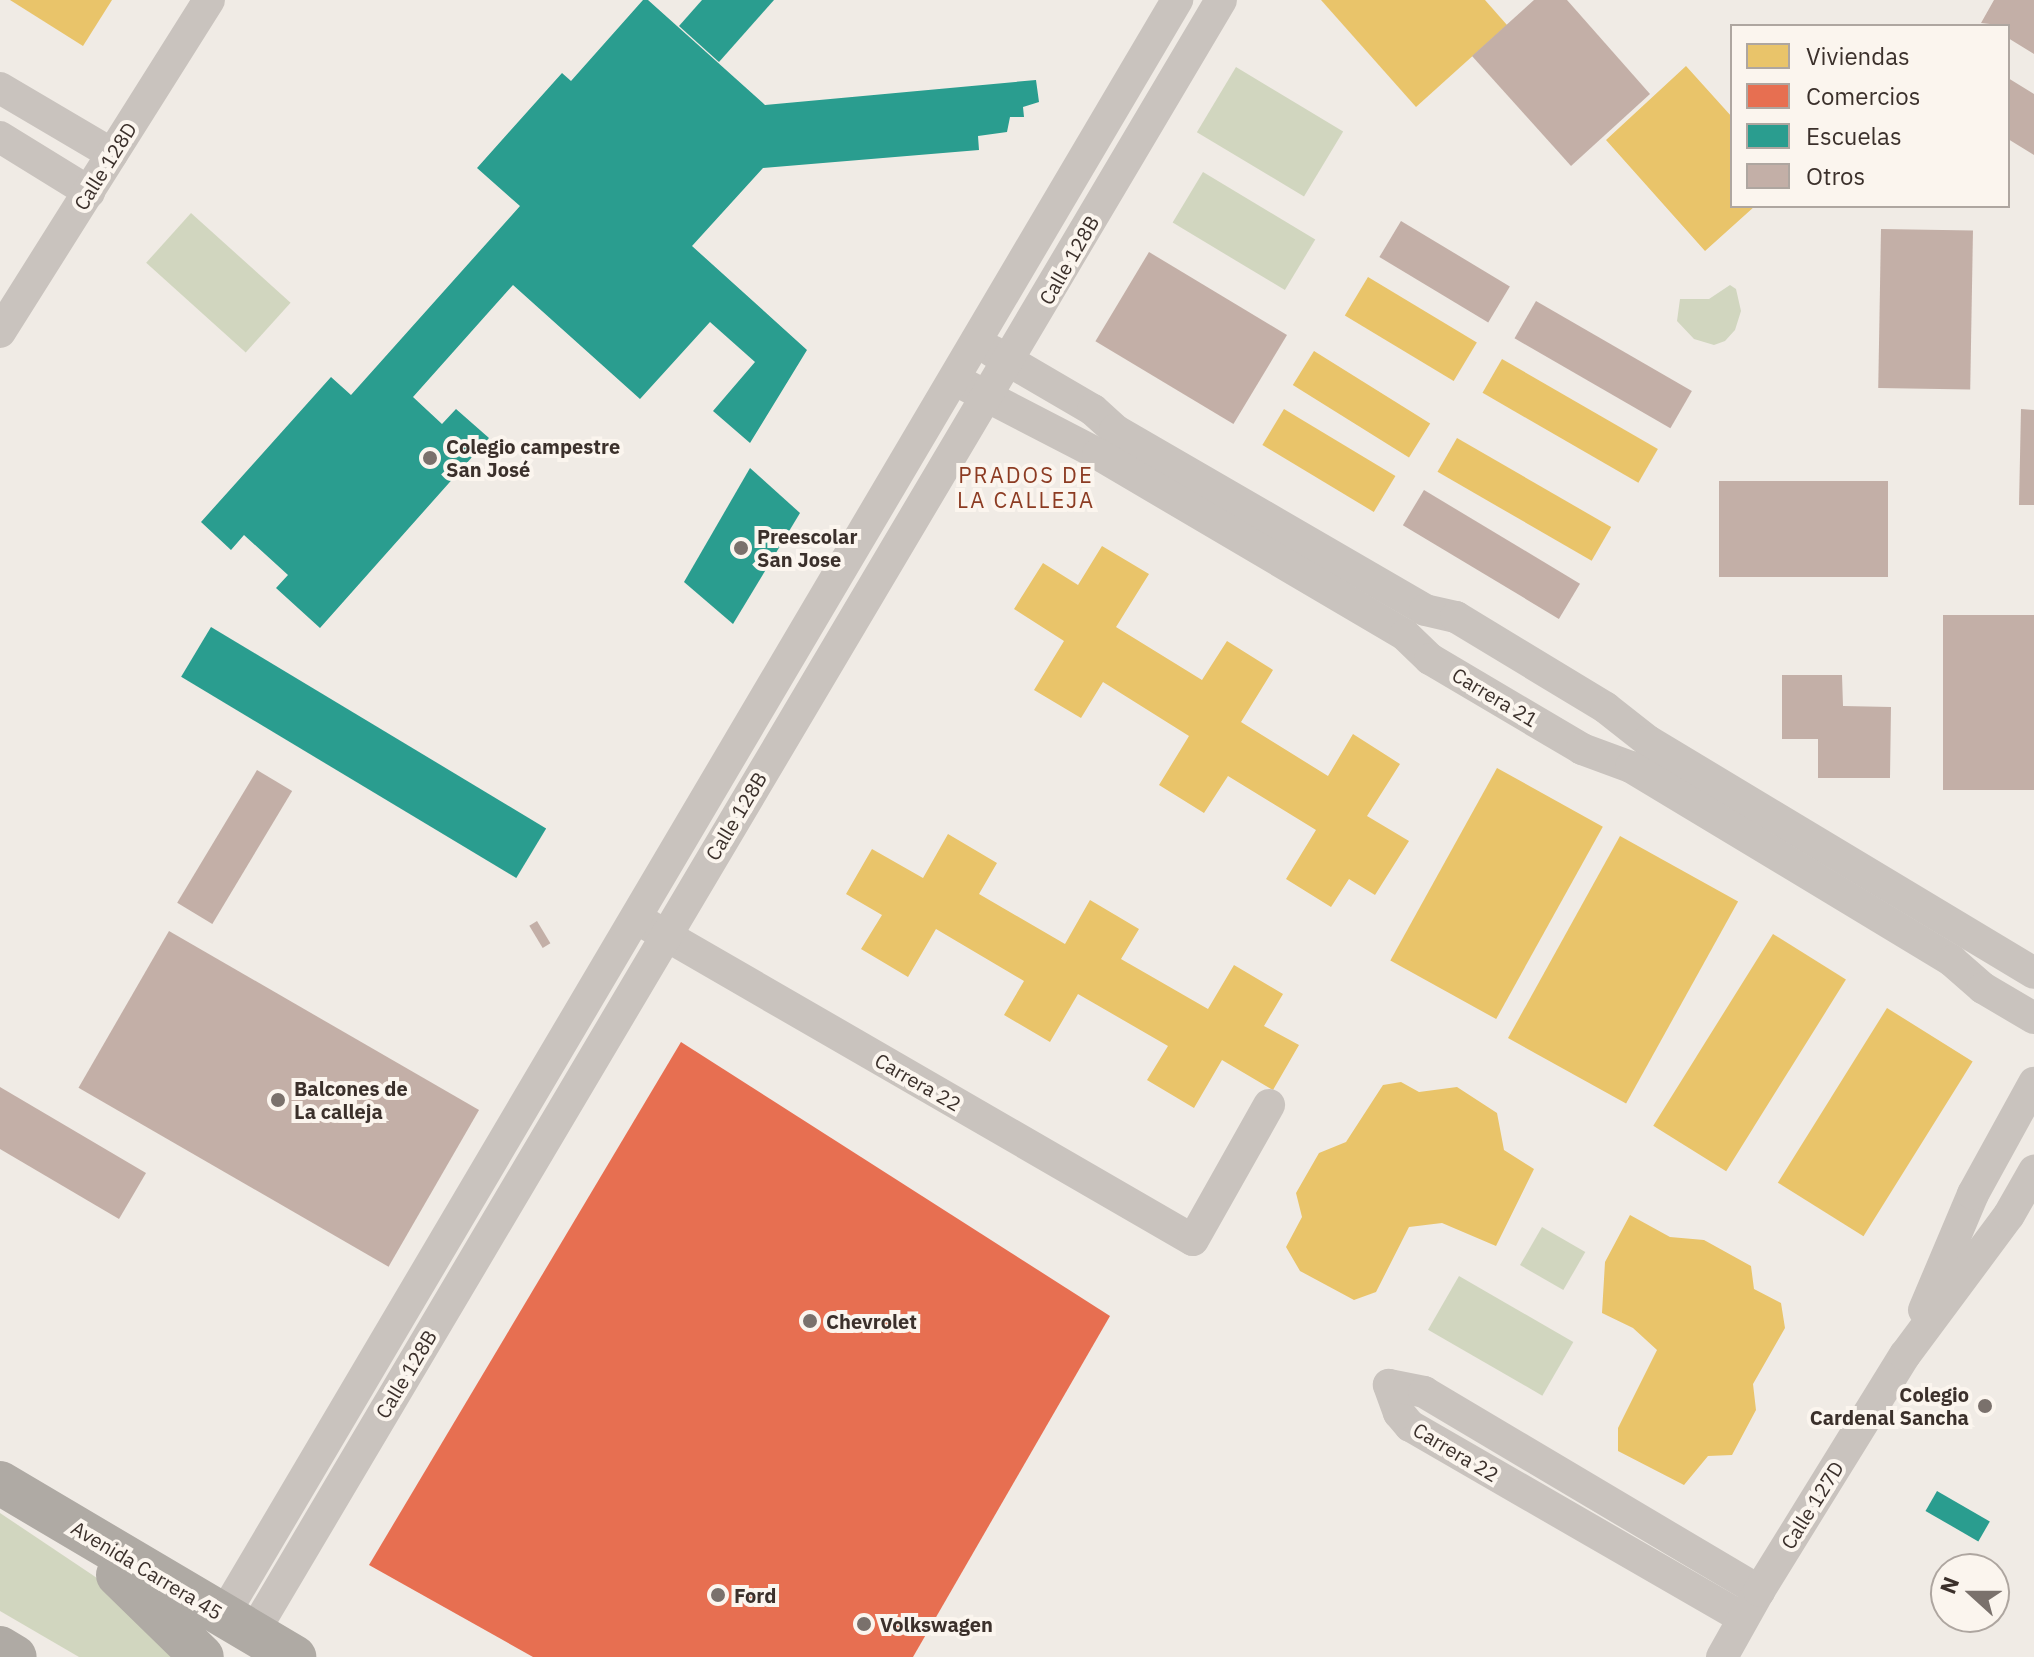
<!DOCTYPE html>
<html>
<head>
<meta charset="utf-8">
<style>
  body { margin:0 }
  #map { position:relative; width:2034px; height:1657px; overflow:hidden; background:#f0ebe5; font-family:"IBM Plex Sans",sans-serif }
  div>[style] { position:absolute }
  .green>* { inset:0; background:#d1d6bf; transform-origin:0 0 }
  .homes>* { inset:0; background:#e9c46a; transform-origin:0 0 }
  .shops>* { inset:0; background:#e76f51 }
  .schools>* { inset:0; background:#2a9d8f; transform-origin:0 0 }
  .building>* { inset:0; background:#c3afa7; transform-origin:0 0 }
  .street>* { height:32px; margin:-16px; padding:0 16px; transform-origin:16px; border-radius:16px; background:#c9c3be }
  .highway>* { height:44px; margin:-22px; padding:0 22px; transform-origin:22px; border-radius:22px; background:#afaaa4 }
  .dots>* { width:22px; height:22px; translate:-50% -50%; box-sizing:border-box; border:4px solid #fbf5ee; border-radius:50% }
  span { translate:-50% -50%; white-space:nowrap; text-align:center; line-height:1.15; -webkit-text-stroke:8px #fbf5ee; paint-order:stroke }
  .street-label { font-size:20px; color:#3b302b }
  .poi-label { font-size:20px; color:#3b302b; font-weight:700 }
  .left { translate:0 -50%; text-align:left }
  .right { translate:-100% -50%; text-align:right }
  .neighbourhood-label { font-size:22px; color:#8c3b22; letter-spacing:2px }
  .legend { position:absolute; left:1730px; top:24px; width:280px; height:184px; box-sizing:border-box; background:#fbf5ee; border:2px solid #aea6a0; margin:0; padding:10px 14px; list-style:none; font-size:24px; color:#3b302b }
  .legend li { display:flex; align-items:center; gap:16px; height:40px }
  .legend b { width:40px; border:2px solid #aea6a0 }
  .north { position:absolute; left:1930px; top:1553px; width:80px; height:80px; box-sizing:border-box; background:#fbf5ee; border:2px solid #aea6a0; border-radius:50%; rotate:291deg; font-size:22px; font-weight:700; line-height:32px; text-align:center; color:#3b302b }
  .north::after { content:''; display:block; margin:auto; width:28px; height:36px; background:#7a716c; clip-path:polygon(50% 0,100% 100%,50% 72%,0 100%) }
</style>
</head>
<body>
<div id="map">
  <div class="green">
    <i style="left:1236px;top:67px;width:125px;height:76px;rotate:31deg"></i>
    <i style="left:1203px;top:172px;width:131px;height:59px;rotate:31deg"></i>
    <i style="left:191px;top:213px;width:134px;height:67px;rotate:42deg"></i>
    <i style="clip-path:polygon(1730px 285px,1736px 289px,1741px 311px,1735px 330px,1725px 341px,1714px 345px,1694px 339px,1677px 321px,1680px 299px,1709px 299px)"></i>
    <i style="left:1542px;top:1227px;width:50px;height:44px;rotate:30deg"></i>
    <i style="left:1459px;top:1276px;width:132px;height:62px;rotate:30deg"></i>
    <i style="clip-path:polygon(0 1513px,100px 1580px,176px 1657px,79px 1657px,0 1611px)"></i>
  </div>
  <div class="homes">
    <i style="clip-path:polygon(10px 0,112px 0,83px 46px)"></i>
    <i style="clip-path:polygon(1321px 0,1485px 0,1507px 25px,1416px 107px)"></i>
    <i style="clip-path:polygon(1686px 66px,1732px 117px,1732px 206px,1755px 206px,1705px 251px,1606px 140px)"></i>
    <i style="left:1368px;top:277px;width:127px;height:45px;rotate:31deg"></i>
    <i style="left:1314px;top:351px;width:137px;height:40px;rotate:32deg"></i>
    <i style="left:1502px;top:359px;width:180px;height:39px;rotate:30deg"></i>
    <i style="left:1284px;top:409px;width:130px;height:42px;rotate:31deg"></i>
    <i style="left:1457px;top:438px;width:178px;height:39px;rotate:30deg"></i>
    <i style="clip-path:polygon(1102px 546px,1149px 574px,1116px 627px,1202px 680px,1227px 641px,1273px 670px,1241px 722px,1328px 776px,1353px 734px,1400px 764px,1367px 816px,1409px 841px,1375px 895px,1349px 879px,1331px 907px,1286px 879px,1316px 830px,1228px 776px,1204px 813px,1159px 785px,1189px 736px,1103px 682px,1081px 718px,1034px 690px,1064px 641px,1014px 609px,1043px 563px,1078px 585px)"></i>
    <i style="left:1497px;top:768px;width:121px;height:220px;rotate:29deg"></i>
    <i style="clip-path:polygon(948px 834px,997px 863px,979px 894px,1065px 944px,1090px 900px,1139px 929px,1121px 959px,1208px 1009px,1234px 965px,1283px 994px,1264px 1026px,1299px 1045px,1273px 1090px,1222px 1060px,1194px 1108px,1147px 1080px,1168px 1046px,1078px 994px,1050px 1042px,1004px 1015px,1024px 981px,936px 929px,908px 977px,861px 949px,882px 915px,846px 894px,872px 849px,923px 878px)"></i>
    <i style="left:1620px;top:836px;width:135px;height:231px;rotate:29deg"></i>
    <i style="left:1773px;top:934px;width:86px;height:226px;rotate:32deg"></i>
    <i style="left:1887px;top:1008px;width:101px;height:206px;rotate:32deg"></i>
    <i style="clip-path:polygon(1401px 1082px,1419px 1092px,1457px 1087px,1497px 1113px,1504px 1150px,1534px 1169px,1496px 1246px,1442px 1223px,1409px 1227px,1376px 1292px,1354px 1300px,1300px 1271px,1286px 1247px,1302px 1217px,1296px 1193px,1319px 1153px,1346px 1142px,1383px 1085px)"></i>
    <i style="clip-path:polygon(1630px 1215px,1670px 1237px,1704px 1240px,1751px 1266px,1754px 1289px,1781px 1303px,1785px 1328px,1753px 1384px,1756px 1410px,1732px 1455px,1708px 1456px,1684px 1485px,1618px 1451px,1618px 1428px,1657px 1350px,1633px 1328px,1602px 1313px,1605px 1262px)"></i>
  </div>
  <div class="shops">
    <i style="clip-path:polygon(681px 1042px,1110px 1316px,913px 1657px,533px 1657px,369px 1565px)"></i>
  </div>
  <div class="schools">
    <i style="clip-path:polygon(643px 0,648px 0,765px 105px,1036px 80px,1039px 102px,1023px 107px,1024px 117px,1010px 117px,1007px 132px,978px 136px,979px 150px,763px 168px,692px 246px,807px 350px,750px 443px,713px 411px,755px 362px,710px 322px,640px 399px,513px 285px,413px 397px,442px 424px,456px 409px,489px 438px,320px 628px,276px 588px,288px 575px,244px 535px,231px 550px,201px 522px,331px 377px,351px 395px,520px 206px,477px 168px,562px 73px,571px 81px)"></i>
    <i style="clip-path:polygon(702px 0,774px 0,719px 62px,679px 26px)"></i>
    <i style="clip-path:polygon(750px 468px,800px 513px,733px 624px,684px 582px)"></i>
    <i style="left:211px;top:627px;width:391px;height:58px;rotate:31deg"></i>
    <i style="left:1937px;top:1491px;width:61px;height:23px;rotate:30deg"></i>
  </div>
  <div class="building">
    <i style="clip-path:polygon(1534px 0,1567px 0,1650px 94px,1571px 166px,1472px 56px)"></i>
    <i style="clip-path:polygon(1994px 0,2034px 0,2034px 54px,2008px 38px,2008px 26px,1981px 23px)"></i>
    <i style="clip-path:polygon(2008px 78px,2034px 94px,2034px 155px,2008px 139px)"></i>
    <i style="left:1401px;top:221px;width:127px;height:42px;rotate:31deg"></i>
    <i style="left:1881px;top:229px;width:92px;height:159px;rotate:1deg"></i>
    <i style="left:1149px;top:252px;width:161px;height:104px;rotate:31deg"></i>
    <i style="left:1536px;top:301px;width:180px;height:43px;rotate:30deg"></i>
    <i style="clip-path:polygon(2021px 409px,2034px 410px,2034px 505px,2019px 505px)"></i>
    <i style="left:1719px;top:481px;width:169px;height:96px"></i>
    <i style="left:1424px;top:490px;width:182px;height:41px;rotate:31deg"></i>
    <i style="left:2034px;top:615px;width:175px;height:91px;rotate:90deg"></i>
    <i style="clip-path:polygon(1782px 675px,1842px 675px,1843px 706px,1891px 707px,1890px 778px,1818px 778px,1818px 739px,1782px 739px)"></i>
    <i style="left:257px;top:770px;width:41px;height:155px;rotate:31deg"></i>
    <i style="left:537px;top:921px;width:26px;height:9px;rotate:59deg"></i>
    <i style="left:169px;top:931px;width:358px;height:181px;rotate:30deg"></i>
    <i style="clip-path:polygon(0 1087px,146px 1173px,119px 1219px,0 1149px)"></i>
  </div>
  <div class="street">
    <i style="left:0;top:88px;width:130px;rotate:30.5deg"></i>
    <i style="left:0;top:137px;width:105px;rotate:31.7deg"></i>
    <i style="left:0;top:332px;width:392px;rotate:-57.8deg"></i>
    <i style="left:992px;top:351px;width:117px;rotate:30.3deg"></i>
    <i style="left:1093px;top:410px;width:30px;rotate:42deg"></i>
    <i style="left:1115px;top:430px;width:358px;rotate:30.1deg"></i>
    <i style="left:1425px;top:610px;width:32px;rotate:13deg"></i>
    <i style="left:1456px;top:617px;width:175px;rotate:31.2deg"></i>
    <i style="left:1606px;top:708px;width:53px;rotate:38.2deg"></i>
    <i style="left:1648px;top:741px;width:450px;rotate:31deg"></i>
    <i style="left:967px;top:386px;width:148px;rotate:27.4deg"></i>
    <i style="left:1098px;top:454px;width:356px;rotate:30.5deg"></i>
    <i style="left:1405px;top:635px;width:35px;rotate:44deg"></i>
    <i style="left:1430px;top:659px;width:177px;rotate:30.6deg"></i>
    <i style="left:1582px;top:749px;width:52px;rotate:20.2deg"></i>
    <i style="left:1631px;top:767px;width:375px;rotate:31.1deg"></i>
    <i style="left:1952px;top:961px;width:41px;rotate:41.1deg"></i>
    <i style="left:1983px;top:988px;width:59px;rotate:30.5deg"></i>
    <i style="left:648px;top:925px;width:629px;rotate:30.03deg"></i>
    <i style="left:1193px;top:1240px;width:155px;rotate:-60.6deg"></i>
    <i style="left:1924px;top:1310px;width:126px;rotate:-67.1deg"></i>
    <i style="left:1973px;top:1194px;width:127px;rotate:-61.2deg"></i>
    <i style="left:223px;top:1616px;width:1877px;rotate:-59.44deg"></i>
    <i style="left:1743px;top:1618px;width:384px;rotate:-150deg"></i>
    <i style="left:1410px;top:1426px;width:17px;rotate:-130deg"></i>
    <i style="left:1399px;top:1413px;width:30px;rotate:-110deg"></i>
    <i style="left:1389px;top:1385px;width:36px;rotate:11deg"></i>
    <i style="left:1424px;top:1392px;width:390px;rotate:30.7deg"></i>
    <i style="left:253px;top:1633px;width:1898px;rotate:-59.34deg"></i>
    <i style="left:1722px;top:1657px;width:76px;rotate:-60.7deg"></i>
    <i style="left:1759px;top:1591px;width:278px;rotate:-58.3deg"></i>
    <i style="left:1905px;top:1355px;width:174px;rotate:-53.4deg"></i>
    <i style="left:2009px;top:1215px;width:51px;rotate:-60.4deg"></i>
  </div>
  <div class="highway">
    <i style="left:0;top:1483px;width:342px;rotate:30.6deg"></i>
    <i style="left:118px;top:1575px;width:117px;rotate:44.3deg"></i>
    <i style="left:0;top:1648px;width:17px;rotate:31deg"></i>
  </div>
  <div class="dots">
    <i style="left:430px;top:458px;background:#7a716c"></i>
    <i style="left:741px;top:548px;background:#7a716c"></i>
    <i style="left:278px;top:1100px;background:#7a716c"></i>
    <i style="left:810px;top:1321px;background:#7a716c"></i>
    <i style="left:1985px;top:1406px;background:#7a716c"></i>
    <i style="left:718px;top:1595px;background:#7a716c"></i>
    <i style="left:864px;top:1624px;background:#7a716c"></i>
  </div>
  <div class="street-label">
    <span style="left:105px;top:166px;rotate:-58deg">Calle 128D</span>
    <span style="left:1069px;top:260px;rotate:-60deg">Calle 128B</span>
    <span style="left:1495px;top:697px;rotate:31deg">Carrera 21</span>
    <span style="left:736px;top:816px;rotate:-59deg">Calle 128B</span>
    <span style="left:918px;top:1082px;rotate:30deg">Carrera 22</span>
    <span style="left:406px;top:1374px;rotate:-59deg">Calle 128B</span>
    <span style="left:1456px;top:1452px;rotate:31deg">Carrera 22</span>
    <span style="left:1812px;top:1505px;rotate:-58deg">Calle 127D</span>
    <span style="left:147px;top:1570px;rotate:31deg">Avenida Carrera 45</span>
  </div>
  <div class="poi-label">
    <span class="left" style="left:446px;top:458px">Colegio campestre<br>San José</span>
    <span class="left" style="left:757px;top:548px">Preescolar<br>San Jose</span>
    <span class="left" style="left:294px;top:1100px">Balcones de<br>La calleja</span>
    <span class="left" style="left:826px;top:1321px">Chevrolet</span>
    <span class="right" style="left:1969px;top:1406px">Colegio<br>Cardenal Sancha</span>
    <span class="left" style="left:734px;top:1595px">Ford</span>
    <span class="left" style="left:880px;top:1624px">Volkswagen</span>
  </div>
  <div class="neighbourhood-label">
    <span style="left:1026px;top:487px">PRADOS DE<br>LA CALLEJA</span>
  </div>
  <ul class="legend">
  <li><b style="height:22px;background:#e9c46a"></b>Viviendas</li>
  <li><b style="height:22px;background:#e76f51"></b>Comercios</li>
  <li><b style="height:22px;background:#2a9d8f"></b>Escuelas</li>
  <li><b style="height:22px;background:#c3afa7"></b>Otros</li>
  </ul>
  <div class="north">N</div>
</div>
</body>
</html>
